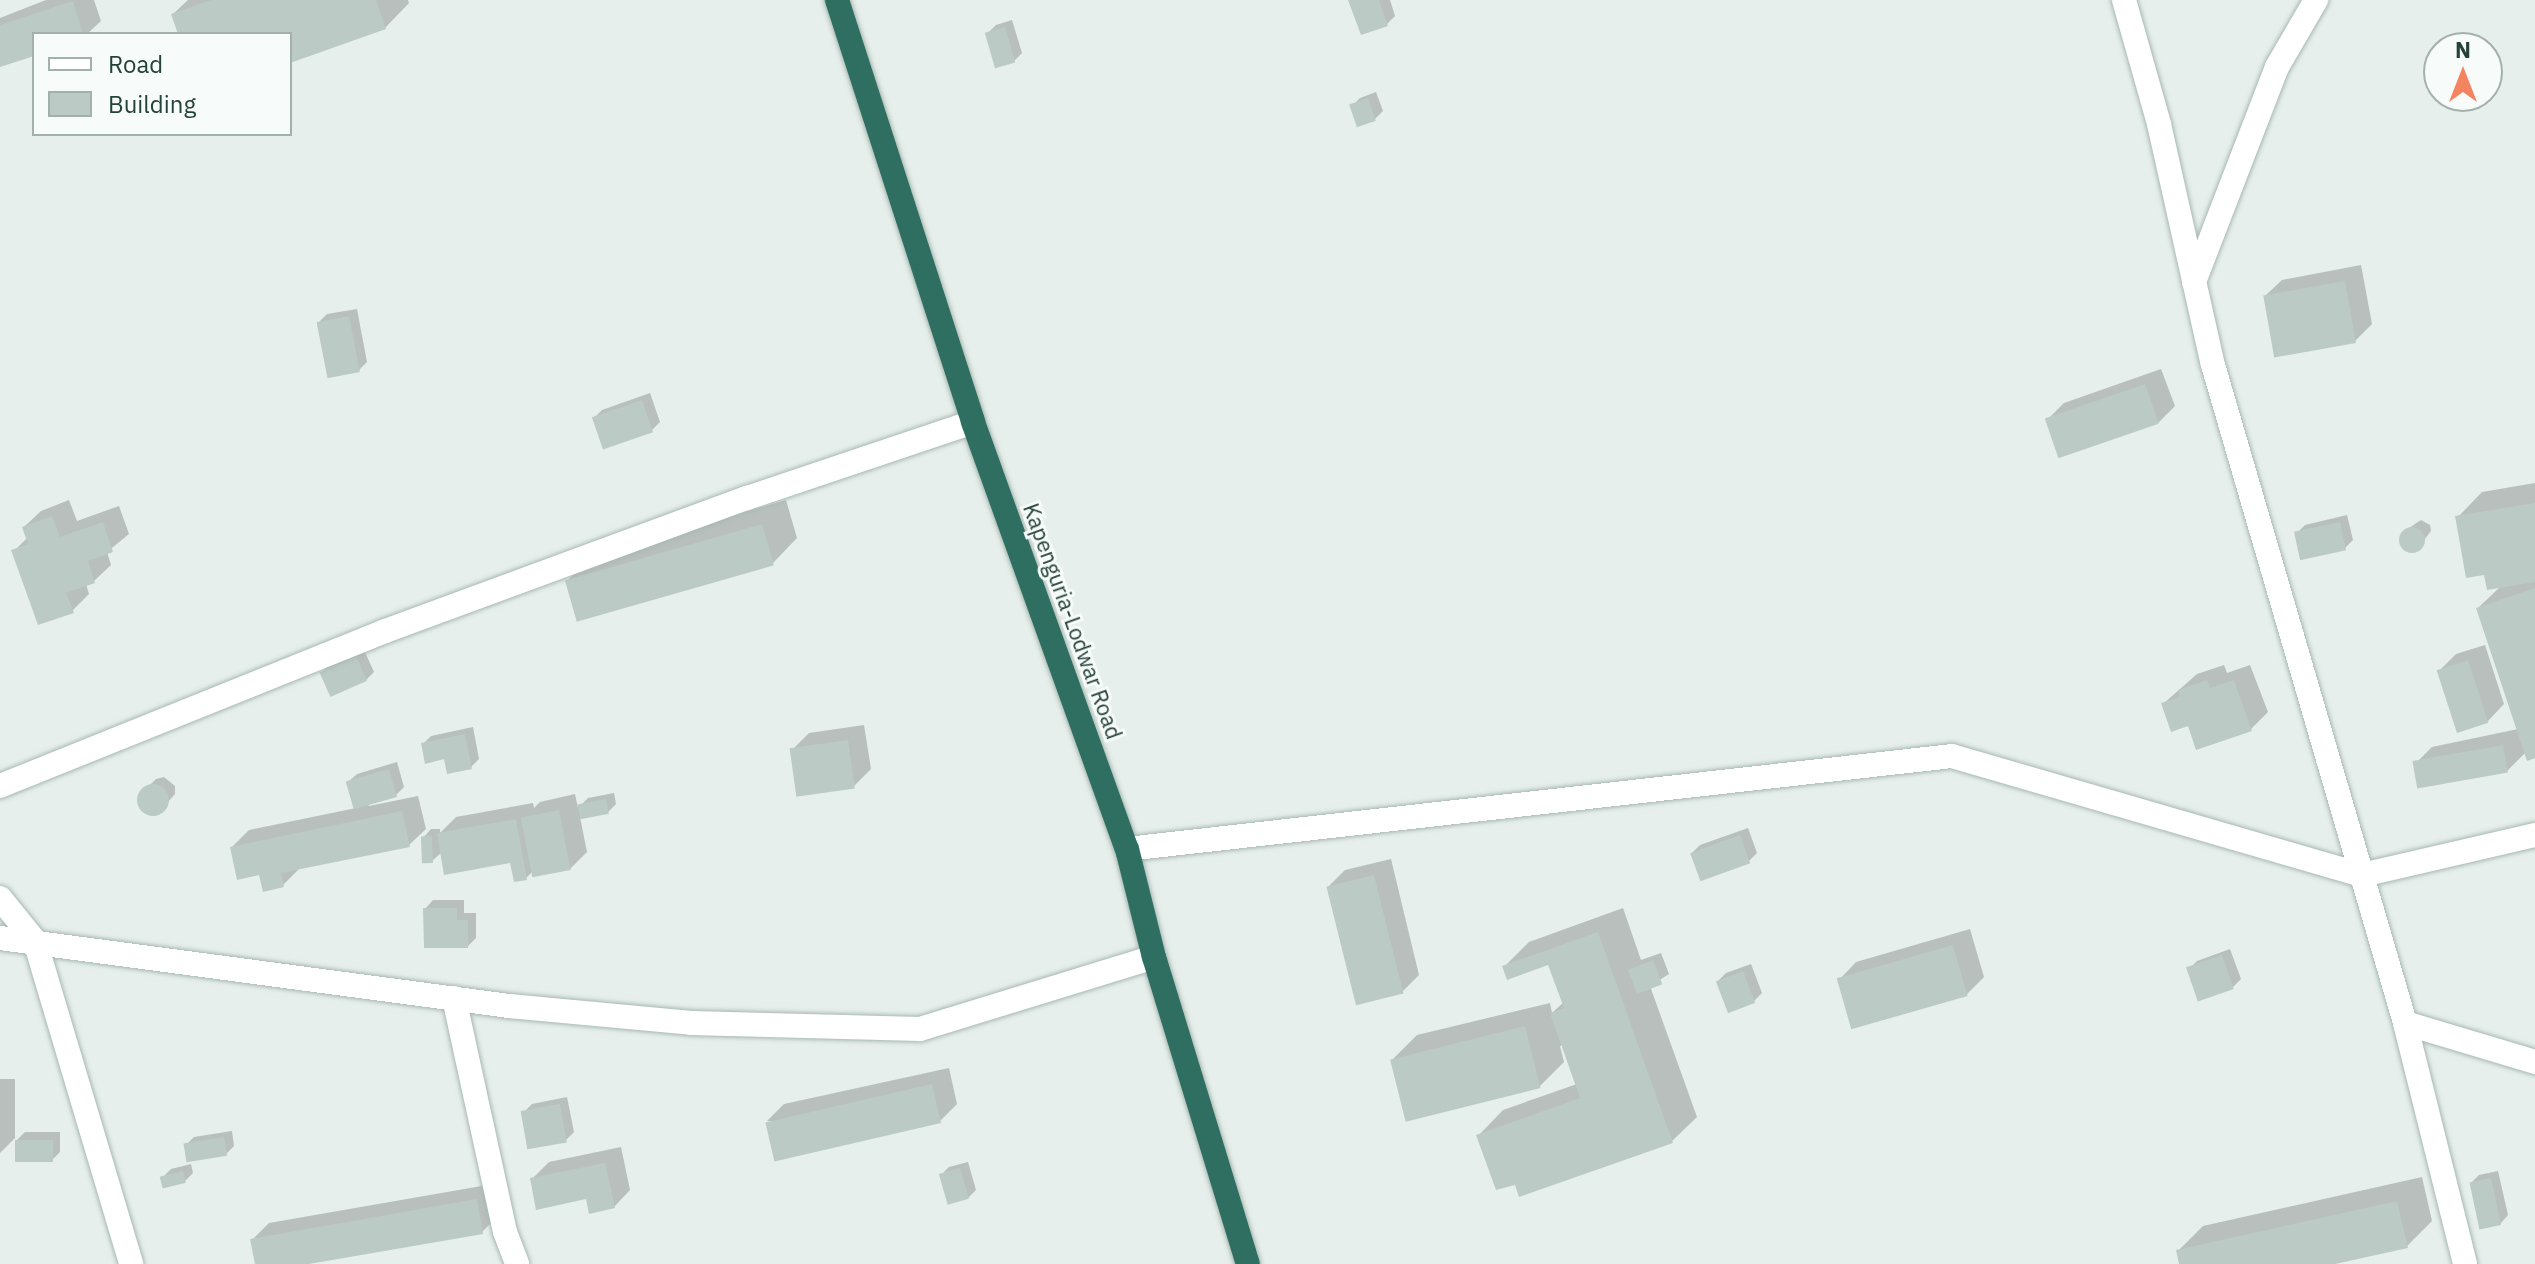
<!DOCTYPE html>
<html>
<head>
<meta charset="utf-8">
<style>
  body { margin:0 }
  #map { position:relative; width:2535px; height:1264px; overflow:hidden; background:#e6efeb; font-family:"IBM Plex Sans",sans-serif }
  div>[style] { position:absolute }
  .shadow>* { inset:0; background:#0003 }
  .building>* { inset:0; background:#bbcac4; transform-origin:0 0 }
  .round { border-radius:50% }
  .roads { filter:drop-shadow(0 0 2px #a8b8b2) drop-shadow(0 0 2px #a8b8b2) }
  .minor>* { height:24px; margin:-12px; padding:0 12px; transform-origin:12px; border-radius:12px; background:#fff }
  .highway>* { height:24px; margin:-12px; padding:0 12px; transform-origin:12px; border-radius:12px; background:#2f6f62 }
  span { translate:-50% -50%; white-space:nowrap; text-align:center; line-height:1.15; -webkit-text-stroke:6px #f7fbf9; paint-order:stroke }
  .street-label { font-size:22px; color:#24423a }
  .legend { position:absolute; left:32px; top:32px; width:260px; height:104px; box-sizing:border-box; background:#f7fbf9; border:2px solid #a3b1ad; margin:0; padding:10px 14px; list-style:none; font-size:24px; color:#24423a }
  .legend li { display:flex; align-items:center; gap:16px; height:40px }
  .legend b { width:40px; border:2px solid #a3b1ad }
  .north { position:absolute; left:2423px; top:32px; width:80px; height:80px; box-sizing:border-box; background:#f7fbf9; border:2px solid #a3b1ad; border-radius:50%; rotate:0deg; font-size:22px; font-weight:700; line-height:32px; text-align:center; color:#24423a }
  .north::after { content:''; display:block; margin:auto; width:28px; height:36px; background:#f4845f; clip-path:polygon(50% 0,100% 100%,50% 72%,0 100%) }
</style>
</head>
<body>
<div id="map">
  <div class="shadow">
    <i style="clip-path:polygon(46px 0,94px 0,101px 21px,87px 34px,34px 34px,34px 54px,0 65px,0 18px)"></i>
    <i style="clip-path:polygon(188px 0,408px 0,409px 3px,385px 28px,290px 60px,290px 34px,180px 34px,173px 14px)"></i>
    <i style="clip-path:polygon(1350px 0,1390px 0,1395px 16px,1387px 24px)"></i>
    <i style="clip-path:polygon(1012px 20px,1022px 53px,1014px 61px,988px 33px,996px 25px)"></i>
    <i style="clip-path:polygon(1376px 92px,1383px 111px,1375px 119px,1352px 106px,1360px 98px)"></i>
    <i style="clip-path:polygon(2361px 265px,2372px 324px,2355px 341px,2265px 296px,2282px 280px)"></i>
    <i style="clip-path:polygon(357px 309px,367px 362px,359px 370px,319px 322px,327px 314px)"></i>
    <i style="clip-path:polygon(2161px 369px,2175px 406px,2158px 423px,2047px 420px,2064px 403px)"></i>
    <i style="clip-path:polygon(650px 393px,660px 422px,652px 430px,594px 418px,602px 410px)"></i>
    <i style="clip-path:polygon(2535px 483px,2535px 756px,2526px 752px,2507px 771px,2415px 764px,2432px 747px,2518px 729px,2478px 608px,2501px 586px,2486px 573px,2458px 517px,2482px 492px)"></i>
    <i style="clip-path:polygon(69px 500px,77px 521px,119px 506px,129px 534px,107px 552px,111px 565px,94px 581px,86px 584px,89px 594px,72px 611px,14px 551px,28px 537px,24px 527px,41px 511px)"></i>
    <i style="clip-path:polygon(786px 500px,797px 538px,773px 563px,567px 581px,592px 556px)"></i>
    <i style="clip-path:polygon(2347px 515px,2353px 540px,2345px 548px,2297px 533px,2305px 525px)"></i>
    <i style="clip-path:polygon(2421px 520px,2430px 525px,2431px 531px,2417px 549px,2410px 550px,2401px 540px,2406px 530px)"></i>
    <i style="clip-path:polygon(2485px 645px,2504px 704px,2488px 721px,2439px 671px,2456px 654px)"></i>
    <i style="clip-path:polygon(364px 650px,374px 672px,366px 680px,322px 672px,330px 664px)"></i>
    <i style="clip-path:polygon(2224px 665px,2227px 673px,2250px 665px,2268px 712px,2251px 729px,2189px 723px,2163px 704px,2197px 674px)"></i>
    <i style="clip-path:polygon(864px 725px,871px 769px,854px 786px,792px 750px,809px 733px)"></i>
    <i style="clip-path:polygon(473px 727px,479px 759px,471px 767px,423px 744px,431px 736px)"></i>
    <i style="clip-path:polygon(397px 762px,404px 787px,396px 795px,368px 803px,369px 806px,418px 796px,426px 829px,409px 845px,301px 867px,283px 885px,261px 873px,232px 847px,249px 830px,356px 808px,348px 782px,357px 774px)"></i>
    <i style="clip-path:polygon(164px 777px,175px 786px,175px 794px,160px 811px,147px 812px,141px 806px,141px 794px,156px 779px)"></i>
    <i style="clip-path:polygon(614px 793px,616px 804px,608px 812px,580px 817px,587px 852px,570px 869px,532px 872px,526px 878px,512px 860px,442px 852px,432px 861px,423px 838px,431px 829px,440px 829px,440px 833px,456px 817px,533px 803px,534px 808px,540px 802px,575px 794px,578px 808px,588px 798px)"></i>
    <i style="clip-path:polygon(1748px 828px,1757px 853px,1749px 861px,1702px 879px,1692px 853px,1700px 845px)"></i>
    <i style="clip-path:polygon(1391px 859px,1419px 975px,1402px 992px,1328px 887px,1345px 870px)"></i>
    <i style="clip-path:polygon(433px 900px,464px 900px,464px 913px,476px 913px,476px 938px,468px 946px,425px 909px)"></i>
    <i style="clip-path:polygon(1623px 908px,1641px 960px,1661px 953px,1669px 974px,1650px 986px,1697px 1117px,1672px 1141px,1516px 1182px,1479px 1135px,1503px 1110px,1577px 1084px,1563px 1045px,1560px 1046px,1564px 1062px,1540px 1086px,1392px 1060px,1417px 1035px,1550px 1003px,1552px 1013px,1564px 1002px,1550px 963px,1504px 967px,1529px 942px)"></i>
    <i style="clip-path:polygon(1970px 929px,1984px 977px,1967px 994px,1840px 979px,1856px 962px)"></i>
    <i style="clip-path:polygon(2230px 949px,2241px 979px,2233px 987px,2200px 999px,2189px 969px,2197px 961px)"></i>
    <i style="clip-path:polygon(1751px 964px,1762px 993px,1754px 1001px,1718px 981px,1726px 973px)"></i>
    <i style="clip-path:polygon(949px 1068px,957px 1104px,940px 1121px,767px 1121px,784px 1104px)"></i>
    <i style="clip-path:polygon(0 1079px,15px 1079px,15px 1138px,0 1153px)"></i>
    <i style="clip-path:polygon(567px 1097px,574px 1132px,566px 1140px,524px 1112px,532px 1104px)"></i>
    <i style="clip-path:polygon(232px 1131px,234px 1146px,226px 1154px,186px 1145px,194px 1137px)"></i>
    <i style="clip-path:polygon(25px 1132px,60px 1132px,60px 1152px,52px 1160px,17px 1140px)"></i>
    <i style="clip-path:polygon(621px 1147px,630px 1190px,614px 1207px,532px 1179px,549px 1162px)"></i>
    <i style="clip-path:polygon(968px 1162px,976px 1190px,968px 1198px,941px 1175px,949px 1167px)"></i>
    <i style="clip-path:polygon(191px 1164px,193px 1173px,185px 1181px,163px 1177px,171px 1169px)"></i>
    <i style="clip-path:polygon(2498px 1171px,2508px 1215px,2500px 1224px,2471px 1183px,2479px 1175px)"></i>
    <i style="clip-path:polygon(2422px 1177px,2432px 1221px,2407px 1246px,2326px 1264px,2181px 1264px,2178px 1251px,2203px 1226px)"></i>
    <i style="clip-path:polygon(493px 1184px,499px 1215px,482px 1232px,297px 1264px,257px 1264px,252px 1240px,269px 1223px)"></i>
  </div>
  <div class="building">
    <i style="clip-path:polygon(211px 0,376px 0,386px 29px,290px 63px,290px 34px,178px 34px,171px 14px)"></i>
    <i style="clip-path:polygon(1348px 0,1379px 0,1388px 26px,1361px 35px)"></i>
    <i style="clip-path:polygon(73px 1px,83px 34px,34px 34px,34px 56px,0 67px,0 25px)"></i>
    <i style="left:1005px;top:27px;width:37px;height:21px;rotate:74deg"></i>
    <i style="left:1368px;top:98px;width:24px;height:20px;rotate:71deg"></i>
    <i style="left:2345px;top:281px;width:63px;height:83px;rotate:80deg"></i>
    <i style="left:349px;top:316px;width:57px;height:33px;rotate:79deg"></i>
    <i style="left:2145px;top:384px;width:42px;height:106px;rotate:71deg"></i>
    <i style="left:642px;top:400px;width:34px;height:53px;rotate:71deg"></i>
    <i style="clip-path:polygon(2535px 503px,2535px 582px,2487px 590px,2484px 575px,2466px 578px,2455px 516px)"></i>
    <i style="clip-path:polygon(52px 516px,60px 537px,103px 522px,113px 552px,88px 561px,95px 583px,66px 593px,74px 613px,38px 625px,11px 550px,28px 544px,22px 527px)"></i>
    <i style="left:2340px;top:522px;width:29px;height:47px;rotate:78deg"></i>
    <i style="left:762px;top:524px;width:43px;height:205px;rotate:74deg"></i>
    <i class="round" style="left:2399px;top:527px;width:26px;height:26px"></i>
    <i style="clip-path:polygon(2535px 588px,2535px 758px,2527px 761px,2476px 608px)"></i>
    <i style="left:356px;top:656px;width:27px;height:40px;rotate:66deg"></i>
    <i style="left:2468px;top:660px;width:66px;height:33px;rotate:72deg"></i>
    <i style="clip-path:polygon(2207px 680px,2210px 688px,2234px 680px,2252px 731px,2196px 750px,2188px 726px,2171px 732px,2161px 703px,2180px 697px,2178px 690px)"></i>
    <i style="clip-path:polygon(465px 734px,472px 769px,447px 774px,444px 759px,425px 764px,421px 743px)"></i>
    <i style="left:848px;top:740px;width:49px;height:59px;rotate:82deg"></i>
    <i style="left:2503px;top:745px;width:28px;height:92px;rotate:80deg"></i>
    <i style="left:389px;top:769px;width:29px;height:45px;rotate:74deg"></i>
    <i class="round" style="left:137px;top:784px;width:32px;height:32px"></i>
    <i style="left:606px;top:799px;width:15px;height:29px;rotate:79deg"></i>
    <i style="left:559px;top:810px;width:61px;height:39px;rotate:79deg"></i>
    <i style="clip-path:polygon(402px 811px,410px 847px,281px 873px,284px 887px,263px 892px,259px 875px,237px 880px,230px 847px)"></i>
    <i style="clip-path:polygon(516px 819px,527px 880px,514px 882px,510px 863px,444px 875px,437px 833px)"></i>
    <i style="left:1740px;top:835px;width:30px;height:53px;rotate:70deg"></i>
    <i style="left:432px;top:836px;width:27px;height:11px;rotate:88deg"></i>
    <i style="left:1374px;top:875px;width:122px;height:49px;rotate:76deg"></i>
    <i style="clip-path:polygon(423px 908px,457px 908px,457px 920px,468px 920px,468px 948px,424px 948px)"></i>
    <i style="clip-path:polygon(1598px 932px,1673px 1143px,1519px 1197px,1515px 1185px,1496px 1190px,1476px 1135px,1580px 1098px,1550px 1013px,1564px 1008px,1548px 965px,1507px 980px,1502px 966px)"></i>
    <i style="left:1953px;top:945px;width:53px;height:121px;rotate:74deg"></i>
    <i style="left:2222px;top:955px;width:36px;height:38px;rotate:71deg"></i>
    <i style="left:1653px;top:960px;width:26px;height:27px;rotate:69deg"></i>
    <i style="left:1743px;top:971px;width:34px;height:29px;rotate:69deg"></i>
    <i style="left:1525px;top:1026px;width:64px;height:139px;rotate:76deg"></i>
    <i style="left:932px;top:1084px;width:40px;height:171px;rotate:77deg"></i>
    <i style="left:560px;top:1104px;width:39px;height:40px;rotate:80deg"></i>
    <i style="left:224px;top:1137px;width:19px;height:41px;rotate:81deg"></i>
    <i style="left:15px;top:1140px;width:38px;height:22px"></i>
    <i style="clip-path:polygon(605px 1163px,615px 1208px,589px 1214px,586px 1199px,536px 1210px,530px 1178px)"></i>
    <i style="left:960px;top:1168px;width:32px;height:22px;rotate:74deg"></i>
    <i style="left:183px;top:1171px;width:12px;height:24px;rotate:76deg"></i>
    <i style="left:2491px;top:1178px;width:48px;height:22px;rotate:78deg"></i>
    <i style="clip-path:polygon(477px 1199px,483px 1234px,309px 1264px,255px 1264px,250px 1239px)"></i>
    <i style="clip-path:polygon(2397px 1201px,2408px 1248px,2335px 1264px,2179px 1264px,2176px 1250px)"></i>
  </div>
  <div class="roads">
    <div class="minor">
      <i style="left:2124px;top:0;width:129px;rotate:74.2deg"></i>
      <i style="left:2159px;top:124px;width:247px;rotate:77.4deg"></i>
      <i style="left:2213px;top:365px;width:685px;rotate:73.73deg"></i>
      <i style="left:2405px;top:1023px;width:248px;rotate:76deg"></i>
      <i style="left:2194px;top:282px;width:230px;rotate:-68.9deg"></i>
      <i style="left:2277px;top:67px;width:78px;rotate:-59.8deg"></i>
      <i style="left:0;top:786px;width:415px;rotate:-21.9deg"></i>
      <i style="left:385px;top:631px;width:386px;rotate:-20.2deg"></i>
      <i style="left:747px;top:498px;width:238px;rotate:-18.6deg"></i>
      <i style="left:1127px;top:849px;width:830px;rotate:-6.43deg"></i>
      <i style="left:1952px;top:756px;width:427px;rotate:16.2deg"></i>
      <i style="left:2362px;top:875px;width:178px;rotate:-13deg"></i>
      <i style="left:0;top:898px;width:55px;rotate:50.9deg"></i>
      <i style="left:35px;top:941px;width:337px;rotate:73.4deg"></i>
      <i style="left:0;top:938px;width:514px;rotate:7.61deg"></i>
      <i style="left:509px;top:1006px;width:183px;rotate:5.3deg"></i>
      <i style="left:691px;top:1023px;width:229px;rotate:1.5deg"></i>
      <i style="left:920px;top:1029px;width:245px;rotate:-17.1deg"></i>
      <i style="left:454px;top:998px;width:239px;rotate:77.7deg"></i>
      <i style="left:505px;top:1232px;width:34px;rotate:69deg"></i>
      <i style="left:2405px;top:1023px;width:136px;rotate:16.7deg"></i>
    </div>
    <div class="highway">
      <i style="left:837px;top:0;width:443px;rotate:72.1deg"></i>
      <i style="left:973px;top:422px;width:454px;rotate:70.2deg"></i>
      <i style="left:1127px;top:849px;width:111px;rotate:76deg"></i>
      <i style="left:1154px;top:957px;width:321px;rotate:73deg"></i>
    </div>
  </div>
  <div class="street-label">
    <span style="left:1073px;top:621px;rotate:70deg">Kapenguria-Lodwar Road</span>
  </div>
  <ul class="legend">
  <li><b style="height:10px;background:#fff"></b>Road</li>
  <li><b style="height:22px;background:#bbcac4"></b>Building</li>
  </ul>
  <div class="north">N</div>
</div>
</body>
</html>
